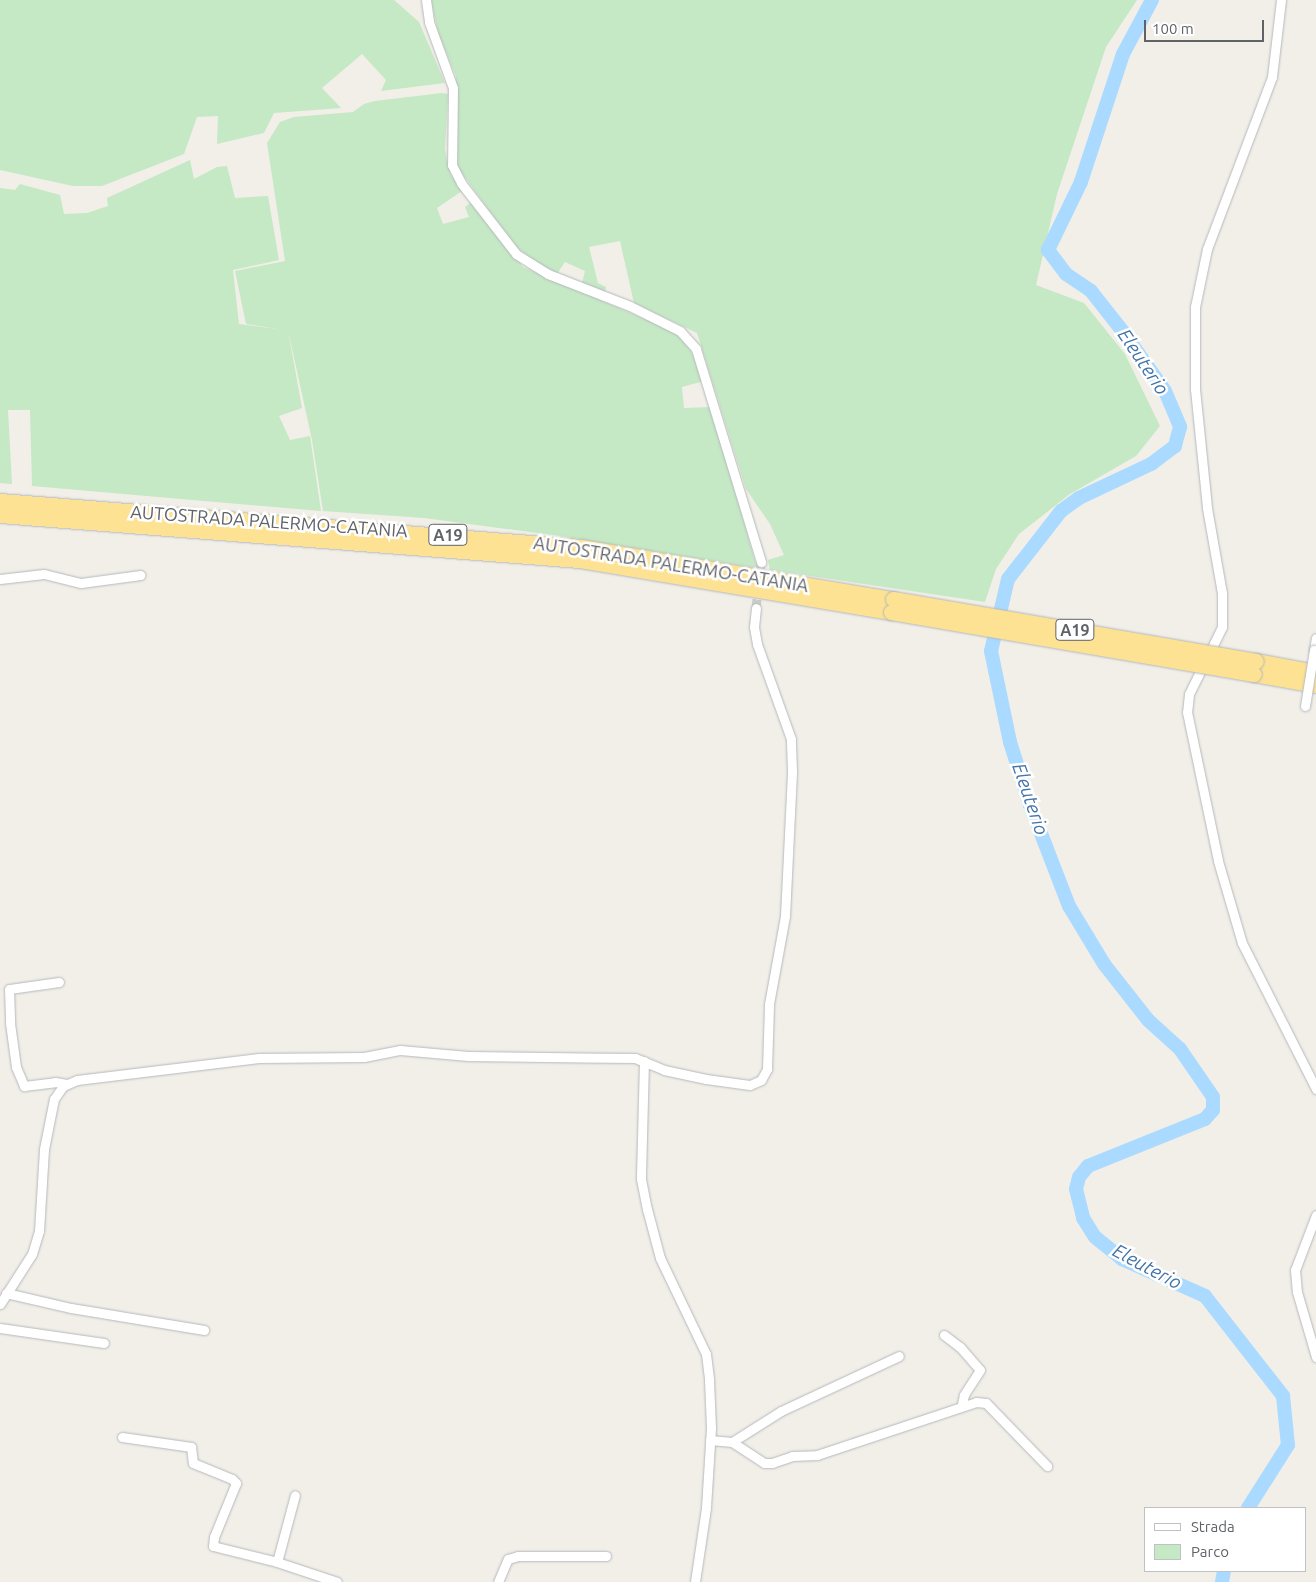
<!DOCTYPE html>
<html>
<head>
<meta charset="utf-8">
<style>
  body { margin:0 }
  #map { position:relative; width:1316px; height:1582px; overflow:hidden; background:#f1efe8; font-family:Ubuntu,sans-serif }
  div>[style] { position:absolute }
  .green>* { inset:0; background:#c5e8c5 }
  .river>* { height:14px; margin:-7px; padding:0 7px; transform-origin:7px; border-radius:7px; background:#aadaff }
  .street-tunnel>* { height:9px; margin-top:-4.5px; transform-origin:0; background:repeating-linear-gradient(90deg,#ccccc8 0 9px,transparent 0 13.5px) }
  .roads { filter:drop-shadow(0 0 1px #b5b8bc) drop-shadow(0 0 1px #b5b8bc) }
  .street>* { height:9px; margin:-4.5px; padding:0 4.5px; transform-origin:4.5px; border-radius:4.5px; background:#fff }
  .highway>* { height:15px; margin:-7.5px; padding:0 7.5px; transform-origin:7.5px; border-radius:7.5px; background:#fde293 }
  .bridges { filter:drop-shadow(0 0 1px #b5b8bc) drop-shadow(0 0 1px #b5b8bc) }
  .street-bridge>* { height:9px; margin:-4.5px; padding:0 4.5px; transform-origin:4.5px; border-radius:4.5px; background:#fff }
  .highway-bridge>* { height:15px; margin:-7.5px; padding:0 7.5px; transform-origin:7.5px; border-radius:7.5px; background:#fde293 }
  span { translate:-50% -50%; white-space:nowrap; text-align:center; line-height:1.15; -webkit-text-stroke:5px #fff; paint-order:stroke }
  .shield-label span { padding:1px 4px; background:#fff; border:1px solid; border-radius:4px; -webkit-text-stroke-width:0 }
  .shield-label { font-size:16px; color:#5f6368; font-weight:700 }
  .street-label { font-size:18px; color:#5f6368 }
  .water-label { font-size:19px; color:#4174aa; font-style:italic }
  .legend { position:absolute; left:1144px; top:1507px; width:162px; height:65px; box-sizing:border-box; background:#fff; border:1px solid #bfc1c3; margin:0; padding:6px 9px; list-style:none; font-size:15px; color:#5f6368 }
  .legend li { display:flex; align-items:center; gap:10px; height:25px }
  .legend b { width:25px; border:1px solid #bfc1c3 }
  .scale { position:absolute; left:1144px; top:20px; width:120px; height:22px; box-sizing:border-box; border:2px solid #5f6368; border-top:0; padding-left:6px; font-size:15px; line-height:18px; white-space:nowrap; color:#5f6368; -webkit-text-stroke:4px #fff; paint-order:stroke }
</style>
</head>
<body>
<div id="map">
  <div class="green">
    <i style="clip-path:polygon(0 0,394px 0,419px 22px,445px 83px,381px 91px,386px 80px,362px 54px,322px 88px,341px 108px,274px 113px,264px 133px,217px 144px,218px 116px,197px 117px,184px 154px,102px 186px,73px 186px,0 170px)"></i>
    <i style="clip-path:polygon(431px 0,1137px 0,1106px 47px,1057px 194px,1036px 285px,1084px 303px,1125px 354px,1160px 426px,1136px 456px,1070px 494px,1019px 534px,996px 569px,985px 602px,770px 570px,768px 560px,784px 555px,770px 524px,746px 489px,697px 333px,634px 303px,620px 241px,589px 247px,598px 283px,606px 287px,605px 293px,582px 283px,585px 271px,565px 262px,557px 274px,537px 263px,516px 247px,458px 168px,455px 145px,456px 76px,438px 33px)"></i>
    <i style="clip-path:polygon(442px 93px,448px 94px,445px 150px,450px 173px,462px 191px,437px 208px,443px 224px,469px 217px,465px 207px,472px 202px,523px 267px,668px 329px,682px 338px,692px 353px,704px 381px,682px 387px,684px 408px,711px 407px,757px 568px,560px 536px,424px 518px,323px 511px,312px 440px,288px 330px,302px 408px,279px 416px,290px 440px,310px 436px,321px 511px,32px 486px,30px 410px,8px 410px,12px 484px,0 483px,0 188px,15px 190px,20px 184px,60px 195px,64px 214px,87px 213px,108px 206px,107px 198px,190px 160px,194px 179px,217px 167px,227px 166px,235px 198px,268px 196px,279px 260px,233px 270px,239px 324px,285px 330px,246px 324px,235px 271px,285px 261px,267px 143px,280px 122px,294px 117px,353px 112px,364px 104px,375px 101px)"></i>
  </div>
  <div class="river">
    <i style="left:1152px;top:0;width:61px;rotate:118.2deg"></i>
    <i style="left:1123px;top:54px;width:135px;rotate:108.2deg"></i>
    <i style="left:1081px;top:182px;width:76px;rotate:115.9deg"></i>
    <i style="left:1048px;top:250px;width:30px;rotate:53deg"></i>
    <i style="left:1066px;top:274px;width:30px;rotate:34deg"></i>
    <i style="left:1091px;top:291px;width:53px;rotate:51.8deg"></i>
    <i style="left:1124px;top:333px;width:71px;rotate:54.7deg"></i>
    <i style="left:1165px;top:391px;width:39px;rotate:67deg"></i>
    <i style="left:1180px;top:427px;width:20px;rotate:105deg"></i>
    <i style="left:1175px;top:446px;width:30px;rotate:143deg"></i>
    <i style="left:1151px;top:464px;width:80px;rotate:154.7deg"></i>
    <i style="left:1079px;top:498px;width:22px;rotate:144deg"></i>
    <i style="left:1061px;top:511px;width:86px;rotate:127.9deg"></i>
    <i style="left:1008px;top:579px;width:74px;rotate:103.3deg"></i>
    <i style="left:991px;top:651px;width:93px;rotate:78.2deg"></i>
    <i style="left:1010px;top:742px;width:66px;rotate:72.4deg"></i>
    <i style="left:1030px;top:805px;width:108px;rotate:68.9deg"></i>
    <i style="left:1069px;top:906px;width:68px;rotate:58.9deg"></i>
    <i style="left:1104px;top:964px;width:71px;rotate:51.8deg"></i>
    <i style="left:1148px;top:1020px;width:43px;rotate:42.2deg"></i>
    <i style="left:1180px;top:1049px;width:58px;rotate:55.5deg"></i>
    <i style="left:1213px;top:1097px;width:13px;rotate:90deg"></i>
    <i style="left:1213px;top:1110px;width:12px;rotate:132deg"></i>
    <i style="left:1205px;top:1119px;width:126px;rotate:158.1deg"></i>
    <i style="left:1088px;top:1166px;width:14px;rotate:129deg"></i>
    <i style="left:1079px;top:1177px;width:12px;rotate:104deg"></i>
    <i style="left:1076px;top:1189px;width:30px;rotate:76deg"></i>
    <i style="left:1083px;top:1218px;width:22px;rotate:58deg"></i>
    <i style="left:1095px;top:1237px;width:35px;rotate:39deg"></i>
    <i style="left:1122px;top:1259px;width:91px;rotate:24deg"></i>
    <i style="left:1205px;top:1296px;width:127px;rotate:52deg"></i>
    <i style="left:1283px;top:1396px;width:49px;rotate:84.2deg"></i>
    <i style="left:1288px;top:1445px;width:75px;rotate:122.4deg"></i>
    <i style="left:1222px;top:1582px;width:11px;rotate:-80deg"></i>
  </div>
  <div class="street-tunnel">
    <i style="left:756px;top:608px;width:46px;rotate:-83.8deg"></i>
  </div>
  <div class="roads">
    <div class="street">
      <i style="left:426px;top:0;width:22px;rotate:82deg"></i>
      <i style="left:429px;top:22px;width:70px;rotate:70deg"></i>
      <i style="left:453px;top:88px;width:77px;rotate:90.7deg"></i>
      <i style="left:452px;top:165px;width:20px;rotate:63deg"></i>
      <i style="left:461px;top:183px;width:90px;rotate:52.2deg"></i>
      <i style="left:516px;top:254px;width:38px;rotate:32deg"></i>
      <i style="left:548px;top:274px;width:88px;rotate:21.3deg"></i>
      <i style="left:630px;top:306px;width:56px;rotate:26.6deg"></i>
      <i style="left:680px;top:331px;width:24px;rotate:48deg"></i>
      <i style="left:696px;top:349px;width:223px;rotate:73deg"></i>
      <i style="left:1281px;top:0;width:78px;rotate:96.7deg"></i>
      <i style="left:1272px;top:77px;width:184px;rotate:110.7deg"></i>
      <i style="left:1207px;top:249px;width:59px;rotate:101.7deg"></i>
      <i style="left:1195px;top:307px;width:82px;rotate:90deg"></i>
      <i style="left:1195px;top:389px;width:120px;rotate:84.2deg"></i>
      <i style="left:1207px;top:508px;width:86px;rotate:80deg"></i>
      <i style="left:1222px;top:593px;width:34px;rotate:90deg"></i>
      <i style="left:1222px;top:627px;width:75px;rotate:116.2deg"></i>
      <i style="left:1189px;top:694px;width:18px;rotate:96deg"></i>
      <i style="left:1187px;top:712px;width:152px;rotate:78.2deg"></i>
      <i style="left:1218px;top:861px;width:85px;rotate:73.7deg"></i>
      <i style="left:1242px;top:943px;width:164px;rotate:63.1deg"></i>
      <i style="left:0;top:579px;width:44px;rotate:-6.5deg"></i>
      <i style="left:44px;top:574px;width:38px;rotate:14deg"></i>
      <i style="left:81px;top:583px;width:60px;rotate:-7.7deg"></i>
      <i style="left:1314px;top:650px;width:12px;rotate:-81deg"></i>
      <i style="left:59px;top:982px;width:50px;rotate:172deg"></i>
      <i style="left:9px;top:989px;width:34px;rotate:88deg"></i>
      <i style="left:10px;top:1023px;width:44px;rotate:82.2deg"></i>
      <i style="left:16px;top:1067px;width:21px;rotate:67deg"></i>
      <i style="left:24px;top:1086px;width:31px;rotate:-7deg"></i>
      <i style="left:55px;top:1082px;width:12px;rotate:9deg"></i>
      <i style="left:644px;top:1061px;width:118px;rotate:91.5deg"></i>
      <i style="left:641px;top:1179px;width:31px;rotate:79deg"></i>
      <i style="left:647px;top:1209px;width:51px;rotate:75.1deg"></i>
      <i style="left:660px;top:1258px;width:106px;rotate:64.4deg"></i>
      <i style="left:706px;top:1354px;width:26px;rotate:83deg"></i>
      <i style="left:709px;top:1380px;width:48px;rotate:87.6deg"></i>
      <i style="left:711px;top:1428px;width:80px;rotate:93.6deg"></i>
      <i style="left:706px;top:1508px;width:75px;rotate:98.5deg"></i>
      <i style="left:1316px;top:1215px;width:59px;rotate:110.9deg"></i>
      <i style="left:1295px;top:1270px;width:22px;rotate:85deg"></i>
      <i style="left:1297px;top:1292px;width:68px;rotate:73.7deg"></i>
      <i style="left:6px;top:1293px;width:67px;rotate:13deg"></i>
      <i style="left:71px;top:1308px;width:135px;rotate:9.4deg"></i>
      <i style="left:0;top:1304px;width:59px;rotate:-57.4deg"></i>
      <i style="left:32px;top:1254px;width:24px;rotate:-73deg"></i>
      <i style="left:39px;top:1231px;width:82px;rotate:-86.5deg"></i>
      <i style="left:44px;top:1149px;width:51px;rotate:-78.7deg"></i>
      <i style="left:54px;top:1099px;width:16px;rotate:-55deg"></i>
      <i style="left:63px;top:1086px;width:15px;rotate:-23deg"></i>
      <i style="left:77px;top:1080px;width:183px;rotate:-6.9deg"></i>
      <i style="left:259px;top:1058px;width:105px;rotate:-0.5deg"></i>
      <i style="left:364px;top:1057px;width:37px;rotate:-11deg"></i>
      <i style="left:400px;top:1050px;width:68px;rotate:5deg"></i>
      <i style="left:468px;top:1056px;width:167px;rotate:0.7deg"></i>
      <i style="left:635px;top:1058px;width:31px;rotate:22deg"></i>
      <i style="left:664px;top:1070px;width:43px;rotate:12.1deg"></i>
      <i style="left:706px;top:1079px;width:44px;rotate:7.8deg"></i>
      <i style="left:750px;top:1085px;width:12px;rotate:-24deg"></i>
      <i style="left:761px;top:1080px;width:13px;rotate:-61deg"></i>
      <i style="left:767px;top:1069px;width:65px;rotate:-88.2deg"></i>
      <i style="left:769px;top:1004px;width:89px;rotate:-79.7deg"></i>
      <i style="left:785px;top:916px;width:145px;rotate:-87.2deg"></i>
      <i style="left:792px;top:771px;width:32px;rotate:-92deg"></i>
      <i style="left:791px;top:739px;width:101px;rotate:-109.7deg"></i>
      <i style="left:757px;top:644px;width:17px;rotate:-100deg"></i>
      <i style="left:754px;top:627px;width:19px;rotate:-84deg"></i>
      <i style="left:0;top:1328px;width:105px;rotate:8.2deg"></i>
      <i style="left:944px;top:1335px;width:20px;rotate:37deg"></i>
      <i style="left:960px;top:1347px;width:30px;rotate:49deg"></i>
      <i style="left:980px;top:1370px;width:30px;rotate:123deg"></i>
      <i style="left:964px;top:1395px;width:9px;rotate:103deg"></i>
      <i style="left:122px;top:1437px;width:70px;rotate:8.2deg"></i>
      <i style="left:191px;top:1447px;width:16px;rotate:83deg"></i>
      <i style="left:193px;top:1463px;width:42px;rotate:22.3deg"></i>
      <i style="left:232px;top:1479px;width:6px;rotate:45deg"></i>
      <i style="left:236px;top:1483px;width:58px;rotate:112.2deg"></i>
      <i style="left:214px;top:1537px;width:9px;rotate:96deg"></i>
      <i style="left:213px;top:1546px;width:66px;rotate:14deg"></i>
      <i style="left:277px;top:1562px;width:63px;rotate:18.4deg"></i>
      <i style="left:710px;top:1440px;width:22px;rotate:5deg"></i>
      <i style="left:732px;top:1442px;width:38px;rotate:33deg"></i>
      <i style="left:764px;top:1463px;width:8px"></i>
      <i style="left:772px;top:1463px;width:21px;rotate:-19deg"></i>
      <i style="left:792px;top:1456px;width:25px;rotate:-2deg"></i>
      <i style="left:817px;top:1455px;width:168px;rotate:-18.4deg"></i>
      <i style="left:976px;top:1402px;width:10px;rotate:6deg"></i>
      <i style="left:986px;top:1403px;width:88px;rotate:45.9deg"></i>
      <i style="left:732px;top:1442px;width:58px;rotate:-32.3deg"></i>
      <i style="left:781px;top:1411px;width:130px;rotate:-25deg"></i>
      <i style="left:277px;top:1562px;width:69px;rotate:-75deg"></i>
      <i style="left:498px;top:1582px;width:25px;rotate:-67deg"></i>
      <i style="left:508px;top:1559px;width:10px;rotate:-17deg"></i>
      <i style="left:518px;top:1556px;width:88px"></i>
    </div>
    <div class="highway">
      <i style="left:0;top:501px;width:583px;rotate:4.53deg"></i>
      <i style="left:581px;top:547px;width:316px;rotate:9.5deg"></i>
      <i style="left:0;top:515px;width:582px;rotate:4.44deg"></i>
      <i style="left:580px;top:560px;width:315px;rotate:9.5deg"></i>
      <i style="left:1256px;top:661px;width:61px;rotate:10.4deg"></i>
      <i style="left:1254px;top:674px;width:63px;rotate:10.1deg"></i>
    </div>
  </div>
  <div class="bridges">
    <div class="street-bridge">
      <i style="left:1305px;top:706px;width:57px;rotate:-80.9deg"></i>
    </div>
    <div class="highway-bridge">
      <i style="left:893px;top:599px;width:368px;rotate:9.7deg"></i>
      <i style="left:891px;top:612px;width:368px;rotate:9.7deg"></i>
    </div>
  </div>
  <div class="shield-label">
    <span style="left:448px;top:535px">A19</span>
    <span style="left:1075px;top:630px">A19</span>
  </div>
  <div class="street-label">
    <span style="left:269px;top:521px;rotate:4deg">AUTOSTRADA PALERMO-CATANIA</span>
    <span style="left:671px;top:564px;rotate:9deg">AUTOSTRADA PALERMO-CATANIA</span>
  </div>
  <div class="water-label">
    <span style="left:1143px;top:362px;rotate:56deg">Eleuterio</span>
    <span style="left:1030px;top:799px;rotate:71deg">Eleuterio</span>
    <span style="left:1147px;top:1267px;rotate:28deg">Eleuterio</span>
  </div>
  <ul class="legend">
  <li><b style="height:6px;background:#fff"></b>Strada</li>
  <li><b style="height:14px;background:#c5e8c5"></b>Parco</li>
  </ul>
  <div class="scale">100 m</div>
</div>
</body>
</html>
